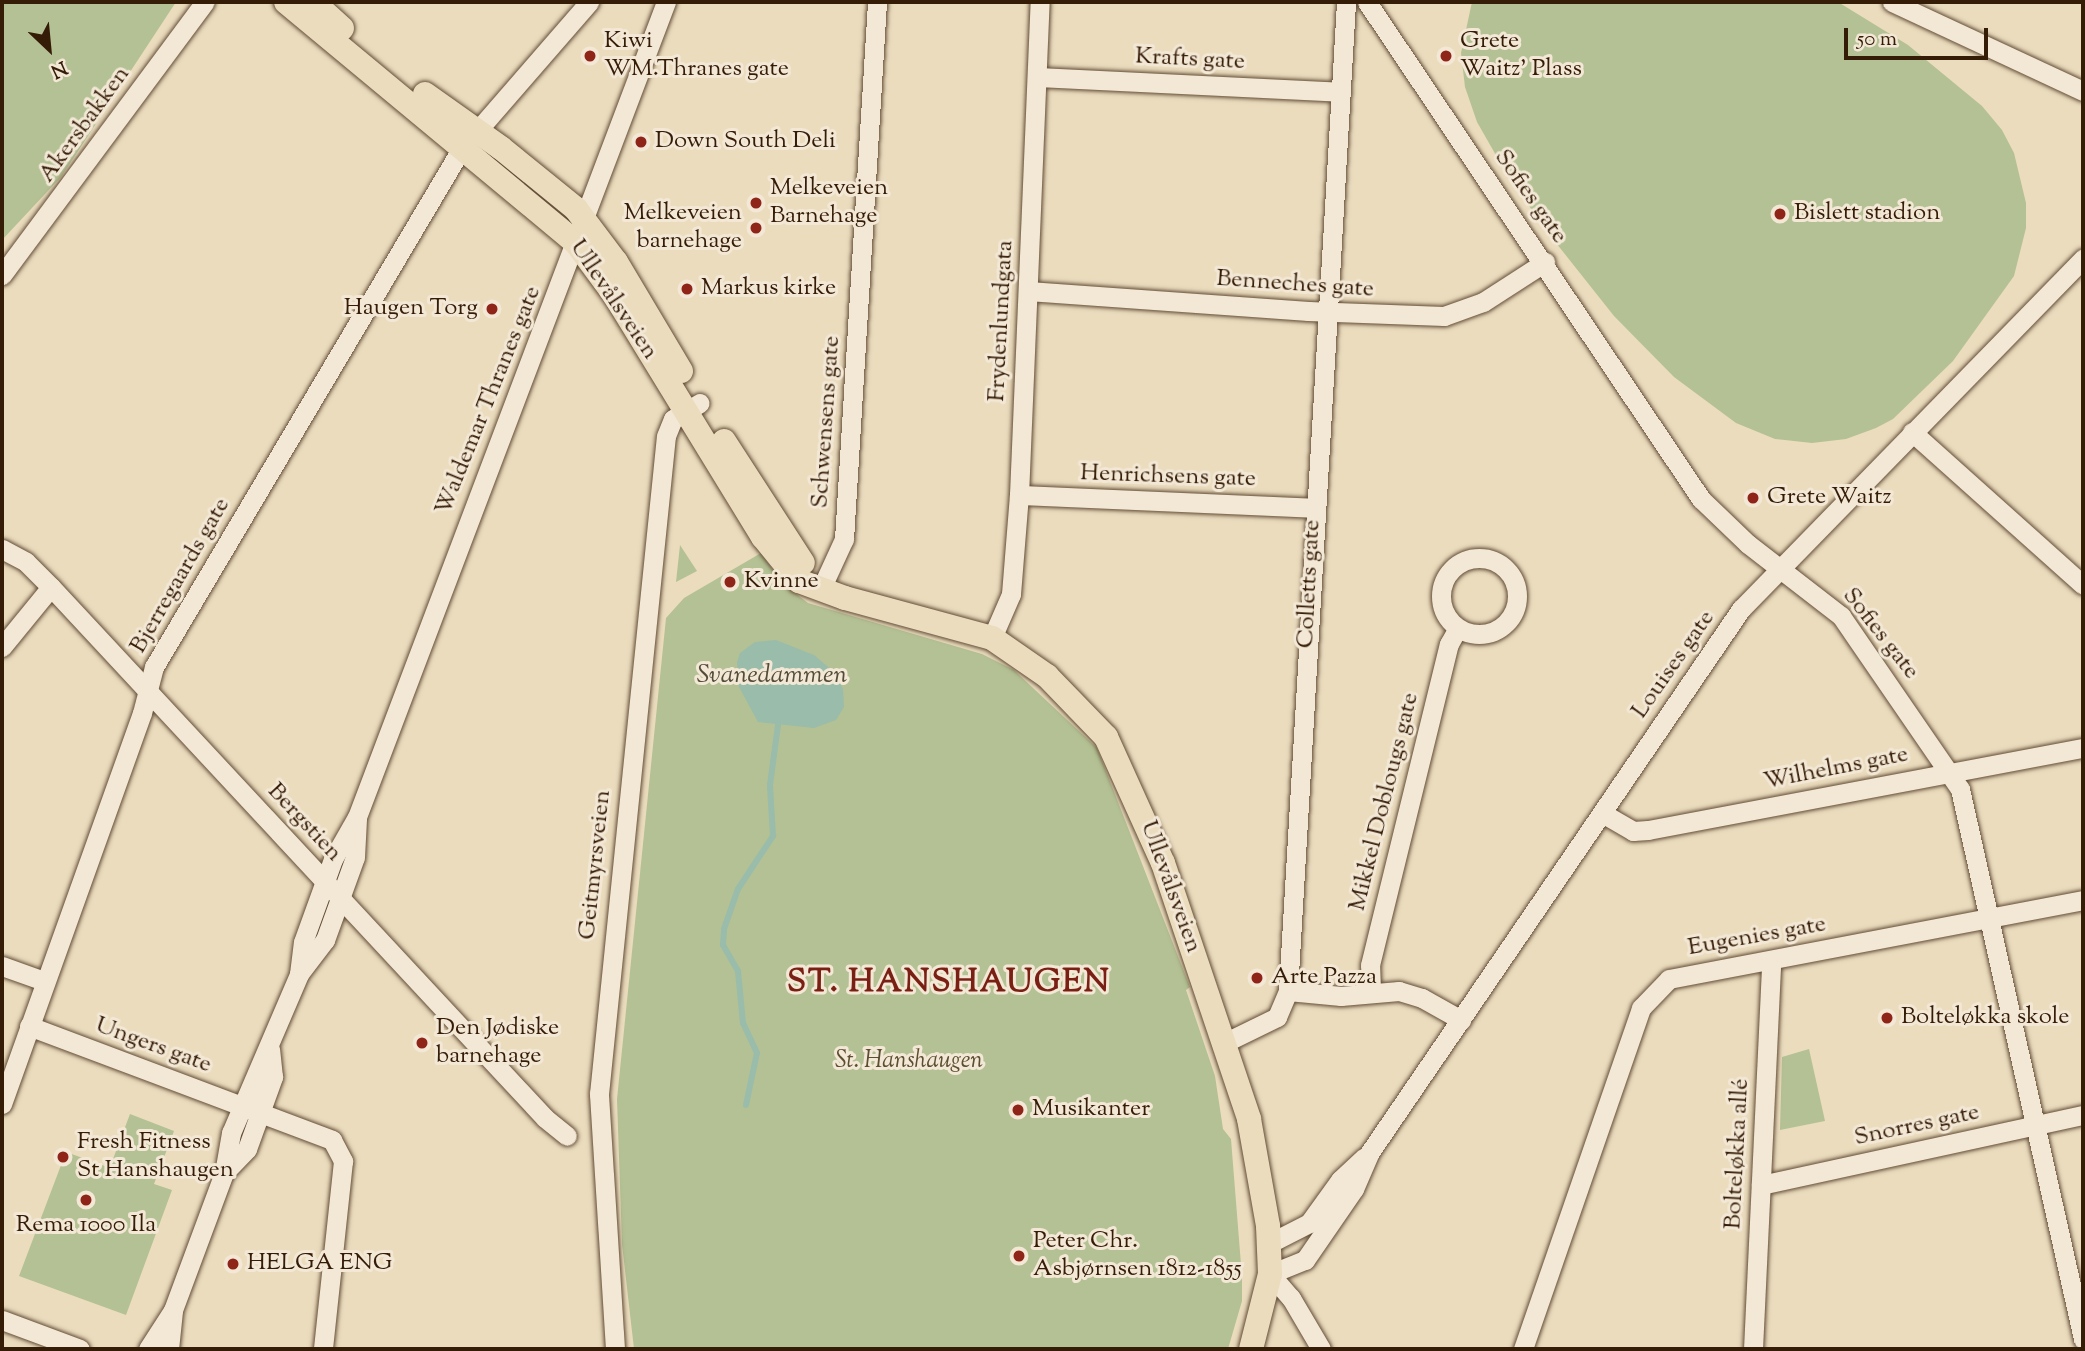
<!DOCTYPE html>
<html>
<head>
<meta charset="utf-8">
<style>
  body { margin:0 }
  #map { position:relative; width:2085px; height:1351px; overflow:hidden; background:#ebdcbe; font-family:"Sorts Mill Goudy",serif }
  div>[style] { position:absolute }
  .green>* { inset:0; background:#b4c194 }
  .water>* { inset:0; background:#99bcab }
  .stream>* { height:6px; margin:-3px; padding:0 3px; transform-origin:3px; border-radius:3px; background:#99bcab }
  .roads { filter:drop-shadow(0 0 2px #624c35) drop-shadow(0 0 2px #624c35) }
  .minor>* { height:19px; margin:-9.5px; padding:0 9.5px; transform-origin:9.5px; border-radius:9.5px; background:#f2e8d5 }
  .minor>.ring { margin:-9.5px; padding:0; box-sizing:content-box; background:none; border:19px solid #f2e8d5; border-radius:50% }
  .major>* { height:24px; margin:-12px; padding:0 12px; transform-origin:12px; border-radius:12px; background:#ebdcbe }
  .dots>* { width:19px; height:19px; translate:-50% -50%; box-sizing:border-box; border:4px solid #f2e8d5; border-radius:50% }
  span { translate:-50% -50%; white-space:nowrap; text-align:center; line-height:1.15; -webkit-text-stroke:6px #f2e8d5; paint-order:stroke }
  .poi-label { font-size:24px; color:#351c07 }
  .left { translate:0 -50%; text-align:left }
  .right { translate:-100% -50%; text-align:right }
  .street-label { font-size:24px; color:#351c07 }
  .park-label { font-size:24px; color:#5b4e31; font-style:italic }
  .water-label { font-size:26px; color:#534c38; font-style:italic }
  .district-label { font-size:32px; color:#7a1f14; font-weight:700; letter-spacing:2px }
  .frame { position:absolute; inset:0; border:4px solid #351c07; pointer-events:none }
  .north { position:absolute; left:14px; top:14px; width:70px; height:70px; -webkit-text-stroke:5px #f2e8d5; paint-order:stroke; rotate:154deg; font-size:19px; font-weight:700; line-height:28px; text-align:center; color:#351c07 }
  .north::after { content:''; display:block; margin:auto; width:24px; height:32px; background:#351c07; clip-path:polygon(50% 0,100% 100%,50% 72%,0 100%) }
  .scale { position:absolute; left:1844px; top:28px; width:144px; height:32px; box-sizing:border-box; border:4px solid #351c07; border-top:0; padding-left:9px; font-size:21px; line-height:24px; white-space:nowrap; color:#351c07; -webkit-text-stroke:5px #f2e8d5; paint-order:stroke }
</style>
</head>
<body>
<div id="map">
  <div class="green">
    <i style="clip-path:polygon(2px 2px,176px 2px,61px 177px,2px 240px)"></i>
    <i style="clip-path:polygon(1472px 2px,1838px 2px,1908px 45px,1982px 106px,2002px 130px,2014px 153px,2026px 203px,2026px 228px,2014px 276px,1953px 361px,1893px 419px,1876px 428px,1846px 439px,1812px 443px,1775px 439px,1736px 423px,1674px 377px,1614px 316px,1541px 224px,1497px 157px,1477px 122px,1465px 87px,1461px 53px)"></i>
    <i style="clip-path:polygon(680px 545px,697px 571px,676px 582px)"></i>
    <i style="clip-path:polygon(761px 553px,783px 584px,808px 603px,982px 654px,1014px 670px,1097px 748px,1190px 987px,1186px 990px,1215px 1076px,1223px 1129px,1231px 1139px,1242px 1277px,1242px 1301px,1228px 1349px,634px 1349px,622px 1244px,617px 1099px,666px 618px,684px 598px)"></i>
    <i style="clip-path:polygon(1809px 1049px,1825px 1121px,1780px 1130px,1782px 1057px)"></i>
    <i style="clip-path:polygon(130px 1114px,174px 1131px,154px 1184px,172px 1190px,126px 1315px,19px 1276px,66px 1152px,116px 1170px,110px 1167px)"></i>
  </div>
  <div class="water">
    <i style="clip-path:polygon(776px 640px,814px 655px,834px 672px,843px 689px,844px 707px,836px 720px,814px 728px,758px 722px,739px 687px,737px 662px,740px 653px,755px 642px)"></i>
  </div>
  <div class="stream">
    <i style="left:746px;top:1105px;width:53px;rotate:-78.1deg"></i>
    <i style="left:757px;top:1053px;width:33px;rotate:-115deg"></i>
    <i style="left:743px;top:1023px;width:52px;rotate:-95.5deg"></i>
    <i style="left:738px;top:971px;width:30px;rotate:-120deg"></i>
    <i style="left:723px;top:945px;width:16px;rotate:-86deg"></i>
    <i style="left:724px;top:929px;width:42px;rotate:-70.7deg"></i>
    <i style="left:738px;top:889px;width:64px;rotate:-56.6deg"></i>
    <i style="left:773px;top:836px;width:51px;rotate:-93.4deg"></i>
    <i style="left:770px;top:785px;width:61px;rotate:-82.4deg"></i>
  </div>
  <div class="roads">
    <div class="minor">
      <i style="left:1367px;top:2px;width:599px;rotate:56.1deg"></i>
      <i style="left:1701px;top:499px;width:65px;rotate:43.8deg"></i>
      <i style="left:1748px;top:544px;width:118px;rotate:37.7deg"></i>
      <i style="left:1841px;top:616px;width:210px;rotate:55.5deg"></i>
      <i style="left:1960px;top:789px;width:564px;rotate:77.39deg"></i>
      <i style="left:1892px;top:2px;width:211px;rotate:25deg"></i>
      <i style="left:1037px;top:77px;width:304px;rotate:2.8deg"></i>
      <i style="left:477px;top:131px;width:171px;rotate:-49deg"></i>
      <i style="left:2px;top:275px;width:340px;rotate:-53.4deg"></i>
      <i style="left:1028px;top:291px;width:281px;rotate:4.1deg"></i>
      <i style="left:1308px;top:311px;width:136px;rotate:2.1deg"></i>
      <i style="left:1444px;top:316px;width:41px;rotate:-19.7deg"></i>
      <i style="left:1483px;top:302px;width:74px;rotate:-32.8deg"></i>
      <i style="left:1912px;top:432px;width:229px;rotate:41.8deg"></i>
      <i style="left:1019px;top:495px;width:296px;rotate:2.5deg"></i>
      <i style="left:2px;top:549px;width:27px;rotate:28deg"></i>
      <i style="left:26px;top:562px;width:35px;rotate:45deg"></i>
      <i style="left:51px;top:587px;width:725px;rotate:47.07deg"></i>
      <i style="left:545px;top:1118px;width:28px;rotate:39deg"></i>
      <i class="ring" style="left:1441px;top:558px;width:57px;height:57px"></i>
      <i style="left:821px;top:589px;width:55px;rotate:-65.3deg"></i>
      <i style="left:844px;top:539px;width:538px;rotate:-86.48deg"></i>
      <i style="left:992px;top:638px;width:48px;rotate:-66.6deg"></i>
      <i style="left:1011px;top:594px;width:99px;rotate:-85.4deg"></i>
      <i style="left:1019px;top:495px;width:493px;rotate:-87.6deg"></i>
      <i style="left:2px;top:647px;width:77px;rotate:-50.8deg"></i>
      <i style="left:1602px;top:813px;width:36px;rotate:30deg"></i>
      <i style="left:1633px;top:831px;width:15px;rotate:-4deg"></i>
      <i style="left:1648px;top:830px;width:443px;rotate:-10.7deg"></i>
      <i style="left:2px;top:966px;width:45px;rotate:19.7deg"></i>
      <i style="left:299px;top:974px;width:43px;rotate:-52.6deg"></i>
      <i style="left:325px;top:940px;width:88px;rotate:-70.1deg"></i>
      <i style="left:355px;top:857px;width:39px;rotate:-87deg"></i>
      <i style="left:1371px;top:990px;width:25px;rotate:-92deg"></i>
      <i style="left:1370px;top:965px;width:331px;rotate:-76.2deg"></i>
      <i style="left:1449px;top:644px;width:18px;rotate:-61deg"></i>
      <i style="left:1288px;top:991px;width:53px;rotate:5.4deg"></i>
      <i style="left:1341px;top:996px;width:58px;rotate:-4.9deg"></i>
      <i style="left:1399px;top:991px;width:24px;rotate:17deg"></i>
      <i style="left:1422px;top:998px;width:45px;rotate:29.4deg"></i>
      <i style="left:29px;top:1026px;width:324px;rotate:20.6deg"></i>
      <i style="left:332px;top:1140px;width:24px;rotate:62deg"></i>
      <i style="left:343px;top:1161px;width:189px;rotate:96.1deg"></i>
      <i style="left:1226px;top:1042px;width:57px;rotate:-26.1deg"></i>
      <i style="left:1277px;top:1017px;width:28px;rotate:-67deg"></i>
      <i style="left:1288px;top:991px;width:991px;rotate:-86.64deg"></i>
      <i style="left:2px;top:1104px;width:415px;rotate:-70.3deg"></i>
      <i style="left:142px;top:713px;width:48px;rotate:-75.4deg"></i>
      <i style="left:154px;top:667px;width:606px;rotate:-59.33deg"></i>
      <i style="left:224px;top:1173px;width:33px;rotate:-46deg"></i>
      <i style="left:247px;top:1149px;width:77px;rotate:-70.1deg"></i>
      <i style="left:273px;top:1077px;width:28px;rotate:-96deg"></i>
      <i style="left:1761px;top:1185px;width:330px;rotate:-12.3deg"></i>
      <i style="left:1270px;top:1243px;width:44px;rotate:-27.1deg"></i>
      <i style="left:1309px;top:1223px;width:53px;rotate:-54.2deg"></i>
      <i style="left:1340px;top:1180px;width:33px;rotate:-43deg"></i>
      <i style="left:1270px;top:1274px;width:38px;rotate:-22deg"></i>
      <i style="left:1305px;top:1260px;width:86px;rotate:-55.4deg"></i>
      <i style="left:1354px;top:1189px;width:40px;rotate:-66.6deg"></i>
      <i style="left:1370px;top:1152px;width:658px;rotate:-55.66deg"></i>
      <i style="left:1741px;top:609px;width:490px;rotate:-45.7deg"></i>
      <i style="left:1270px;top:1274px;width:32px;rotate:49deg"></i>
      <i style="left:1291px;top:1298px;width:59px;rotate:59.5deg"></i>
      <i style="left:2px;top:1320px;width:83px;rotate:20.4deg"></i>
      <i style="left:148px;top:1349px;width:46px;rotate:-57.3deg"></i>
      <i style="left:173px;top:1310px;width:146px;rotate:-69.6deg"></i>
      <i style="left:224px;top:1173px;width:41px;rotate:-80.1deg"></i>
      <i style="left:231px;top:1133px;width:173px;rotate:-66.8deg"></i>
      <i style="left:299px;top:974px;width:32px;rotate:-83deg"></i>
      <i style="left:303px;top:942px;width:88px;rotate:-70.1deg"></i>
      <i style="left:333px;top:859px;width:48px;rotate:-60.3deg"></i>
      <i style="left:357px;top:817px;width:872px;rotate:-69.24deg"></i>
      <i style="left:169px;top:1349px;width:39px;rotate:-84deg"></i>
      <i style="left:615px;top:1349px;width:256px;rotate:-93.6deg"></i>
      <i style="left:599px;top:1094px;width:661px;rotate:-84.19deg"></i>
      <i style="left:666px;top:436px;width:18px;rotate:-68deg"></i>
      <i style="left:673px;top:419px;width:31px;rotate:-31deg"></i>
      <i style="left:1523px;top:1349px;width:361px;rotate:-70.9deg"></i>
      <i style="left:1641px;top:1008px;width:40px;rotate:-46deg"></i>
      <i style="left:1669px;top:979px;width:421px;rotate:-10.8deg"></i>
      <i style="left:1753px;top:1349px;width:388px;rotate:-87.3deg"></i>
    </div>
    <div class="major">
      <i style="left:286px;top:2px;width:378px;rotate:39.7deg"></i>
      <i style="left:577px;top:244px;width:62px;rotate:53.5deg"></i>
      <i style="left:614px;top:294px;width:285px;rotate:58.5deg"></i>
      <i style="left:763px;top:537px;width:57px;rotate:50.7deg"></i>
      <i style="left:799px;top:581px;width:49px;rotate:20.3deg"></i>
      <i style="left:845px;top:598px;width:152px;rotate:15.2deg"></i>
      <i style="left:992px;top:638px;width:67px;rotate:34.6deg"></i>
      <i style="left:1047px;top:676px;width:85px;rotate:46deg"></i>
      <i style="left:1106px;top:737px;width:138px;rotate:65.7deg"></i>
      <i style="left:1163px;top:863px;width:270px;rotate:71.4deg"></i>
      <i style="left:1249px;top:1119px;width:109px;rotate:79.9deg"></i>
      <i style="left:1268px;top:1226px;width:48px;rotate:87.6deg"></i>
      <i style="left:1270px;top:1274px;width:77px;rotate:104.2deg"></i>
      <i style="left:313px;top:2px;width:39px;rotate:42deg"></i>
      <i style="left:425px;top:94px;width:93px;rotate:35.4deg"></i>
      <i style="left:501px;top:148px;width:97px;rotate:39.1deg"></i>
      <i style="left:576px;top:209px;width:66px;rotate:53deg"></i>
      <i style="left:616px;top:262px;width:127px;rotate:59.2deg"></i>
      <i style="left:724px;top:441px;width:145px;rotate:57.1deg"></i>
    </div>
  </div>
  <div class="dots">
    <i style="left:590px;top:56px;background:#8f2418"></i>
    <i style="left:1446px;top:56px;background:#8f2418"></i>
    <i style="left:641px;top:142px;background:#8f2418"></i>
    <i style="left:756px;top:203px;background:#8f2418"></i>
    <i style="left:1780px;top:214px;background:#8f2418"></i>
    <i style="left:756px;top:228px;background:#8f2418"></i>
    <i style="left:687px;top:289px;background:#8f2418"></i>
    <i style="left:492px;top:309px;background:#8f2418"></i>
    <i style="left:1753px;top:498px;background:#8f2418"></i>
    <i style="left:730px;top:582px;background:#8f2418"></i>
    <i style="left:1257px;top:978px;background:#8f2418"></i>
    <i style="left:1887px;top:1018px;background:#8f2418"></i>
    <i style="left:422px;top:1043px;background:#8f2418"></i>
    <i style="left:1018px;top:1110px;background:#8f2418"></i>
    <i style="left:63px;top:1157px;background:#8f2418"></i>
    <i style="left:86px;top:1200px;background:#8f2418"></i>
    <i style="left:1019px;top:1256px;background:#8f2418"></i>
    <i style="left:233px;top:1264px;background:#8f2418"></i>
  </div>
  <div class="poi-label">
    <span class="left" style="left:604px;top:56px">Kiwi<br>WM.Thranes gate</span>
    <span class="left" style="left:1460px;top:56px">Grete<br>Waitz' Plass</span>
    <span class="left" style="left:655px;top:142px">Down South Deli</span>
    <span class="left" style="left:770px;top:203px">Melkeveien<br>Barnehage</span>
    <span class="right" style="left:742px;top:228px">Melkeveien<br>barnehage</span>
    <span class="left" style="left:1794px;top:214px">Bislett stadion</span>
    <span class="left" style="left:701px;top:289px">Markus kirke</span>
    <span class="right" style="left:478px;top:309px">Haugen Torg</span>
    <span class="left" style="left:1767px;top:498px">Grete Waitz</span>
    <span class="left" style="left:744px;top:582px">Kvinne</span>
    <span class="left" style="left:1271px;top:978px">Arte Pazza</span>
    <span class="left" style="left:1901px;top:1018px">Bolteløkka skole</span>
    <span class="left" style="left:436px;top:1043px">Den Jødiske<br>barnehage</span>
    <span class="left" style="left:1032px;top:1110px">Musikanter</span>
    <span class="left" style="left:77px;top:1157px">Fresh Fitness<br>St Hanshaugen</span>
    <span style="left:86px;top:1226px">Rema 1000 Ila</span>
    <span class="left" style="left:1033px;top:1256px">Peter Chr.<br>Asbjørnsen 1812-1855</span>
    <span class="left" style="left:247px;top:1264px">HELGA ENG</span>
  </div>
  <div class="street-label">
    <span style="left:1190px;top:60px;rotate:3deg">Krafts gate</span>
    <span style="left:85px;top:125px;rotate:-54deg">Akersbakken</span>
    <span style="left:1530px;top:197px;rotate:55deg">Sofies gate</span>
    <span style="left:1295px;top:285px;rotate:4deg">Benneches gate</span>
    <span style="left:613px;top:300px;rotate:56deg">Ullevålsveien</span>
    <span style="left:1002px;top:321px;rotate:-87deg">Frydenlundgata</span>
    <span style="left:489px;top:401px;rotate:-68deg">Waldemar Thranes gate</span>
    <span style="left:827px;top:422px;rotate:-86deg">Schwensens gate</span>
    <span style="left:1168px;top:477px;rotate:2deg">Henrichsens gate</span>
    <span style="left:181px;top:576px;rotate:-60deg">Bjerregaards gate</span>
    <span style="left:1310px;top:584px;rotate:-87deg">Colletts gate</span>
    <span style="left:1880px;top:634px;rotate:52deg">Sofies gate</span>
    <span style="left:1674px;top:665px;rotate:-55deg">Louises gate</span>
    <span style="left:1836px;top:769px;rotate:-11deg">Wilhelms gate</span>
    <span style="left:1385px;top:802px;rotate:-76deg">Mikkel Doblougs gate</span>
    <span style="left:304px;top:823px;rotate:47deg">Bergstien</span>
    <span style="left:596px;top:865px;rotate:-84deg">Geitmyrsveien</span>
    <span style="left:1170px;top:887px;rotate:70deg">Ullevålsveien</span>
    <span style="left:1757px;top:937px;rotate:-10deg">Eugenies gate</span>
    <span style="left:153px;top:1046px;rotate:20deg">Ungers gate</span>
    <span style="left:1917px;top:1126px;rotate:-12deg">Snorres gate</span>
    <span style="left:1738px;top:1154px;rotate:-87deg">Bolteløkka allé</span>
  </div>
  <div class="park-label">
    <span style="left:909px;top:1062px">St. Hanshaugen</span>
  </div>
  <div class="water-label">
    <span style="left:772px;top:676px">Svanedammen</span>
  </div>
  <div class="district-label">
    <span style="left:949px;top:983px">ST. HANSHAUGEN</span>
  </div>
  <div class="frame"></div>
  <div class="north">N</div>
  <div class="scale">50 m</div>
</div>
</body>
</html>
